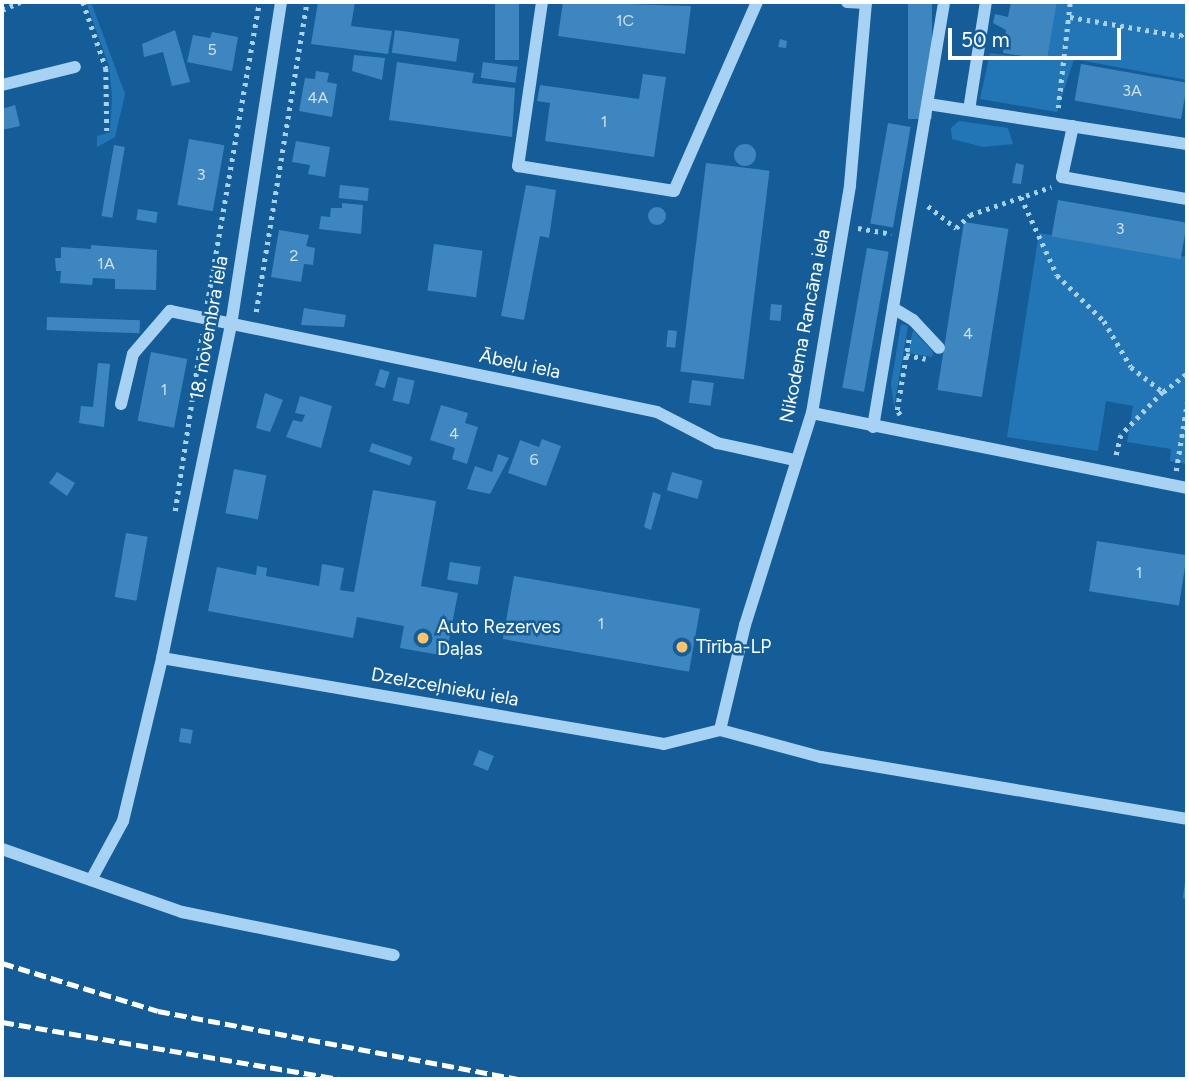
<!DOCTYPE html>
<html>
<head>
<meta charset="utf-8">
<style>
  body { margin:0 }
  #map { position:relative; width:1189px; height:1081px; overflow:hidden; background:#145d99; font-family:Figtree,sans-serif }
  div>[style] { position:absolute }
  .green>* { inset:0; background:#2376b5 }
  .building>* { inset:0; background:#3d86c0; transform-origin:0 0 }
  .round { border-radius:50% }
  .path>* { height:4.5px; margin-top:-2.25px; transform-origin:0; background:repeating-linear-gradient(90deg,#a7d2f3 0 3.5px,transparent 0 8.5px) }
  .minor>* { height:12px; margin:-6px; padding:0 6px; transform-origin:6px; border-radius:6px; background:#a7d2f3 }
  .rail>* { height:5px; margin-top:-2.5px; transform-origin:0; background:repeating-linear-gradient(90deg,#fff 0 12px,transparent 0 17px) }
  .dots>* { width:19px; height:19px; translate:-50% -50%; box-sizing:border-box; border:4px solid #145d99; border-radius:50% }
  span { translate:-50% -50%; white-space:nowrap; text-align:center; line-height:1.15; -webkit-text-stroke:5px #145d99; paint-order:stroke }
  .number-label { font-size:16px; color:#cee1ef }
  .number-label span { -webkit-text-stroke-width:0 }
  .street-label { font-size:19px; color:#fff }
  .poi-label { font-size:19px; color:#fff }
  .left { translate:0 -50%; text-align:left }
  .frame { position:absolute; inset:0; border:4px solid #fff; pointer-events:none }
  .scale { position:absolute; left:948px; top:28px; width:173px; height:32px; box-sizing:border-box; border:4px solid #fff; border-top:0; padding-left:9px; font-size:21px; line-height:24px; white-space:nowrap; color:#fff; -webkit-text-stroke:5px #145d99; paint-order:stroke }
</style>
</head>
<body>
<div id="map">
  <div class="green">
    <i style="clip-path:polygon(86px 2px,91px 2px,125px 94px,115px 137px,97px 147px,97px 136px,110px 132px,112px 97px,109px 66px)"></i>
    <i style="clip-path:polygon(1057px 2px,1187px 2px,1187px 80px,1074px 59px,1057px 112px,980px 99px,990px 53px,1047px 60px)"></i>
    <i style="clip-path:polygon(959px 121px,1008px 128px,1013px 144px,983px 147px,952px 139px,951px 128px)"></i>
    <i style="clip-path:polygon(1039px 233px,1187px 257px,1187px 464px,1170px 461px,1171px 449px,1127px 442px,1133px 406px,1106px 401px,1098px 451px,1007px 437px)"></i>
    <i style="clip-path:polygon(901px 324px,908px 326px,894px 407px,891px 384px)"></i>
    <i style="clip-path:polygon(913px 330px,933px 352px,932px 357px,908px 353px)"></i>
  </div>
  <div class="building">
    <i style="clip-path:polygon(318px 2px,355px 2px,351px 26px,392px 31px,388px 54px,311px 44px)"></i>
    <i style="left:495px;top:2px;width:24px;height:58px"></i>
    <i style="clip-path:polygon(563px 2px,691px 6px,685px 54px,558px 36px)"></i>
    <i style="left:908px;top:2px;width:24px;height:117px"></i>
    <i style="clip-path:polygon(1011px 2px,1057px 2px,1047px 60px,1003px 53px,1006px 30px,993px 23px,995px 14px,1008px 17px)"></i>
    <i style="clip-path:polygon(175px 30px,190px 82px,172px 86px,163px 52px,144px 57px,142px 44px)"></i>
    <i style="left:395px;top:30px;width:65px;height:23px;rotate:8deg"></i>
    <i style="clip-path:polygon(212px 32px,238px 37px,232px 71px,187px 62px,193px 35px,210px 38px)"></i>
    <i style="clip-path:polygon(780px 39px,787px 41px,786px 48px,778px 47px)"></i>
    <i style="clip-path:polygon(354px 55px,385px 58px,382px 80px,352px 71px)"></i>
    <i style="clip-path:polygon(397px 62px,474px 73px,472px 83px,515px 88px,512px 137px,389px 120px)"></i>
    <i style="left:483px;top:62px;width:35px;height:16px;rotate:8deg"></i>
    <i style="left:1081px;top:64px;width:108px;height:37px;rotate:10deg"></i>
    <i style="clip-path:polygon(316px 71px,329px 73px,327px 82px,337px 84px,332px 117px,299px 111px,305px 78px,315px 79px)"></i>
    <i style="clip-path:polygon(643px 74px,666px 77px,654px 157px,545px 141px,550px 103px,537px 101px,540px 85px,639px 99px)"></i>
    <i style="clip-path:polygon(15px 105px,20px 126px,2px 130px,2px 109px)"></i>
    <i style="left:888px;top:123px;width:23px;height:102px;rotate:10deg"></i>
    <i style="left:189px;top:139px;width:36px;height:67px;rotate:10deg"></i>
    <i style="clip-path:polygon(296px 141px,330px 147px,325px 177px,308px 174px,310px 165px,292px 162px)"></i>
    <i class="round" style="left:734px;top:144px;width:22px;height:22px"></i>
    <i style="left:114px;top:145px;width:11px;height:72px;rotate:10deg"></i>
    <i style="left:706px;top:163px;width:64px;height:210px;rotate:7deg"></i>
    <i style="clip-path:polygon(1016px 163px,1024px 165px,1021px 184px,1012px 183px)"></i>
    <i style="left:340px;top:185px;width:29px;height:13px;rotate:6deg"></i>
    <i style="clip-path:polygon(526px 185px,556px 190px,549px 238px,540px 236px,524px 320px,501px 316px)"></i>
    <i style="left:1058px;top:200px;width:131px;height:37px;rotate:10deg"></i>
    <i style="clip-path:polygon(342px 203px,363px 205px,361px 234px,319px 229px,321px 216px,330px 217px,331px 208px,342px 208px)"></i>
    <i class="round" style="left:648px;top:207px;width:18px;height:18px"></i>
    <i style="left:138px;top:209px;width:20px;height:11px;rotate:9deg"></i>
    <i style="left:964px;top:222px;width:45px;height:170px;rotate:9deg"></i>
    <i style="clip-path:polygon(279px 230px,309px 235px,306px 246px,315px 248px,313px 265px,304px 264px,301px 282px,271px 277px)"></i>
    <i style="left:434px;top:244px;width:49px;height:47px;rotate:8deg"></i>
    <i style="clip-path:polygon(91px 245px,157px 250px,156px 290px,115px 289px,115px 279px,93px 278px,92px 285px,60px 283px,61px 271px,56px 271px,55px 258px,61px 258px,61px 247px,91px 249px)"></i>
    <i style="left:867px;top:248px;width:22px;height:142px;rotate:10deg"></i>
    <i style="left:771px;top:304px;width:11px;height:16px;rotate:5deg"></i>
    <i style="clip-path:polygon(304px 308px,346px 315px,344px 327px,301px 325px)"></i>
    <i style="left:47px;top:317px;width:93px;height:13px;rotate:2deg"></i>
    <i style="left:668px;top:330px;width:9px;height:17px;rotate:6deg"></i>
    <i style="left:485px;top:350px;width:42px;height:7px;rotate:15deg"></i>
    <i style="left:151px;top:352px;width:37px;height:70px;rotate:11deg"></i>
    <i style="clip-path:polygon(98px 363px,110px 364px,104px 427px,79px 423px,81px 406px,93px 407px)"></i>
    <i style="left:380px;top:369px;width:10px;height:17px;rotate:17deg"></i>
    <i style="left:398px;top:377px;width:17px;height:24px;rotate:13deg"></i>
    <i style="left:692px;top:380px;width:22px;height:23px;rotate:8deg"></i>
    <i style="clip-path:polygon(265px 393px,283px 400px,270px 432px,256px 428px)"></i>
    <i style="clip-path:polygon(300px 396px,332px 406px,321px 448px,286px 437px,293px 420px,302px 422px,305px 415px,295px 413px)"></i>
    <i style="clip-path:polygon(441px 405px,468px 413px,465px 423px,478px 427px,467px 464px,452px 459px,455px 448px,430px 440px)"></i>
    <i style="clip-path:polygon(542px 439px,561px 446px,546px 486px,508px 473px,520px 440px,539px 447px)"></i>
    <i style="left:372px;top:443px;width:43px;height:9px;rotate:19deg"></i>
    <i style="clip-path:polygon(498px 454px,509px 458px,490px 494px,467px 489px,475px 466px,492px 472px)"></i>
    <i style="left:234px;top:469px;width:33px;height:45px;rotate:11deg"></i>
    <i style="clip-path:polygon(57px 472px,75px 483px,67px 496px,49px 483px)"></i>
    <i style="left:672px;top:472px;width:32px;height:19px;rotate:16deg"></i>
    <i style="clip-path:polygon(373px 490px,436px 501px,421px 586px,458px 593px,446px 656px,400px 648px,404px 626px,357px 617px,353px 638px,208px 611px,217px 567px,256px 575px,257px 566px,267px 568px,266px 576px,319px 586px,322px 564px,344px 568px,340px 590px,354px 592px)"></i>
    <i style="clip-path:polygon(653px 492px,661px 495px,651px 530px,644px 527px)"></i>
    <i style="left:126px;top:533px;width:22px;height:65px;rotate:10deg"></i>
    <i style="left:1097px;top:541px;width:91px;height:51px;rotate:9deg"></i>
    <i style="left:450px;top:562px;width:31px;height:18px;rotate:9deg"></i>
    <i style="left:514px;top:576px;width:189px;height:64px;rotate:10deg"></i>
    <i style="left:181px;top:728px;width:12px;height:14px;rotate:9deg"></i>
    <i style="left:479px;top:750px;width:16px;height:16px;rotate:22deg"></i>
    <i style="clip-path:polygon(1186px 875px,1187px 875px,1187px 899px,1183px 898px)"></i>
  </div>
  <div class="path">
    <i style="left:83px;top:2px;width:70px;rotate:70.8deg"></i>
    <i style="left:106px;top:68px;width:64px;rotate:89.1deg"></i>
    <i style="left:2px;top:10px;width:20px;rotate:-24deg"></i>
    <i style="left:1070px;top:17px;width:112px;rotate:9.8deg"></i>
    <i style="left:1180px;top:36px;width:9px;rotate:-41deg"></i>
    <i style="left:1058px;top:108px;width:107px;rotate:-83.5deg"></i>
    <i style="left:1021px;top:197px;width:86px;rotate:65.2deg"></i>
    <i style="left:1057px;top:275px;width:66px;rotate:44.4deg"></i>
    <i style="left:1104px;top:321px;width:53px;rotate:59.6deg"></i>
    <i style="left:1131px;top:367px;width:41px;rotate:38deg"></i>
    <i style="left:1163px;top:392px;width:60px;rotate:134.3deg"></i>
    <i style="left:1121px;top:435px;width:22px;rotate:103deg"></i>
    <i style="left:928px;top:206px;width:36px;rotate:38deg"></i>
    <i style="left:956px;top:228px;width:19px;rotate:-43deg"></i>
    <i style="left:970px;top:215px;width:86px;rotate:-19.1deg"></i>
    <i style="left:858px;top:228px;width:34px;rotate:10deg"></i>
    <i style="left:207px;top:304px;width:306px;rotate:-80.2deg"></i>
    <i style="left:256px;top:312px;width:314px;rotate:-80.7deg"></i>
    <i style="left:906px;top:355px;width:20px;rotate:11deg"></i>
    <i style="left:1163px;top:392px;width:31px;rotate:-38deg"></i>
    <i style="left:900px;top:415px;width:6px;rotate:-121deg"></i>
    <i style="left:897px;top:410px;width:73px;rotate:-80.5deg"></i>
    <i style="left:1176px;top:471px;width:69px;rotate:-80.8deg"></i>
    <i style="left:175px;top:511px;width:179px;rotate:-81.3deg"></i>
  </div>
  <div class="minor">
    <i style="left:542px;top:2px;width:166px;rotate:98.3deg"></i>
    <i style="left:518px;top:166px;width:158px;rotate:9.1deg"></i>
    <i style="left:674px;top:191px;width:206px;rotate:-66.3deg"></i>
    <i style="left:847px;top:2px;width:19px;rotate:3deg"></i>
    <i style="left:2px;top:85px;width:75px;rotate:-13.9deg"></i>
    <i style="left:928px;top:104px;width:262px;rotate:8.8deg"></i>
    <i style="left:969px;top:110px;width:109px;rotate:-81.1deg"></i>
    <i style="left:1073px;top:126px;width:52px;rotate:102.2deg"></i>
    <i style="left:1062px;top:177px;width:127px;rotate:10deg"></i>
    <i style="left:893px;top:308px;width:23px;rotate:31deg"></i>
    <i style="left:913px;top:320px;width:38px;rotate:47deg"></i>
    <i style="left:121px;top:404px;width:51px;rotate:-76.5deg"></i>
    <i style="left:133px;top:354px;width:57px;rotate:-49.3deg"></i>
    <i style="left:170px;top:311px;width:497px;rotate:11.7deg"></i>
    <i style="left:657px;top:412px;width:68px;rotate:27.3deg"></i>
    <i style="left:717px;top:443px;width:80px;rotate:12.3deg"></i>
    <i style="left:812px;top:413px;width:382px;rotate:11.3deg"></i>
    <i style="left:873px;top:427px;width:431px;rotate:-80.5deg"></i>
    <i style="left:162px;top:658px;width:509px;rotate:9.72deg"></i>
    <i style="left:664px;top:744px;width:58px;rotate:-14deg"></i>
    <i style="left:720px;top:730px;width:108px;rotate:-76.6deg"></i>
    <i style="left:745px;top:625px;width:222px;rotate:-72.5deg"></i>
    <i style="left:812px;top:413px;width:231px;rotate:-80.5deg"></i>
    <i style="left:850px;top:185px;width:184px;rotate:-85deg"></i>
    <i style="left:720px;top:730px;width:105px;rotate:15deg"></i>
    <i style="left:821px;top:757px;width:371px;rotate:9.6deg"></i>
    <i style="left:2px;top:849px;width:191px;rotate:19.3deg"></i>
    <i style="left:182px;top:912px;width:216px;rotate:11.5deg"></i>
    <i style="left:91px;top:880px;width:67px;rotate:-61.5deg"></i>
    <i style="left:123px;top:821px;width:168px;rotate:-76.5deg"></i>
    <i style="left:162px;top:658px;width:340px;rotate:-78.3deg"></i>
    <i style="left:231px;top:325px;width:327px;rotate:-81.2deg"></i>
  </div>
  <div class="rail">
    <i style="left:2px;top:963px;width:163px;rotate:17.1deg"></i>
    <i style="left:158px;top:1011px;width:366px;rotate:10.7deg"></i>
    <i style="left:2px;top:1022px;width:342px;rotate:9.6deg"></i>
  </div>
  <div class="dots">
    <i style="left:423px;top:638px;background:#ffc268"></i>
    <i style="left:682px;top:647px;background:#ffc268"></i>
  </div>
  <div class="number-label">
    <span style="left:625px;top:21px">1C</span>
    <span style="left:212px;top:50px">5</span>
    <span style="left:1132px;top:91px">3A</span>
    <span style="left:318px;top:98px">4A</span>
    <span style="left:604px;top:122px">1</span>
    <span style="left:201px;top:175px">3</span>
    <span style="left:1120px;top:229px">3</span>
    <span style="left:294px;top:256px">2</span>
    <span style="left:106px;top:264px">1A</span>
    <span style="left:968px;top:334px">4</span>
    <span style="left:164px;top:390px">1</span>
    <span style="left:454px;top:434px">4</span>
    <span style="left:534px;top:460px">6</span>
    <span style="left:1139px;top:573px">1</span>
    <span style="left:601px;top:624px">1</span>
  </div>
  <div class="street-label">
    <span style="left:805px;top:326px;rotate:-79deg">Nikodema Rancāna iela</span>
    <span style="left:209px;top:328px;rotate:-80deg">18. novembra iela</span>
    <span style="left:520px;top:364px;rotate:12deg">Ābeļu iela</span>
    <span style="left:445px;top:687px;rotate:10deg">Dzelzceļnieku iela</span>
  </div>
  <div class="poi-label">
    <span class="left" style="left:437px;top:638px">Auto Rezerves<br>Daļas</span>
    <span class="left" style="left:696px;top:647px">Tīrība-LP</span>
  </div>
  <div class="frame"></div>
  <div class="scale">50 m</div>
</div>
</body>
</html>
